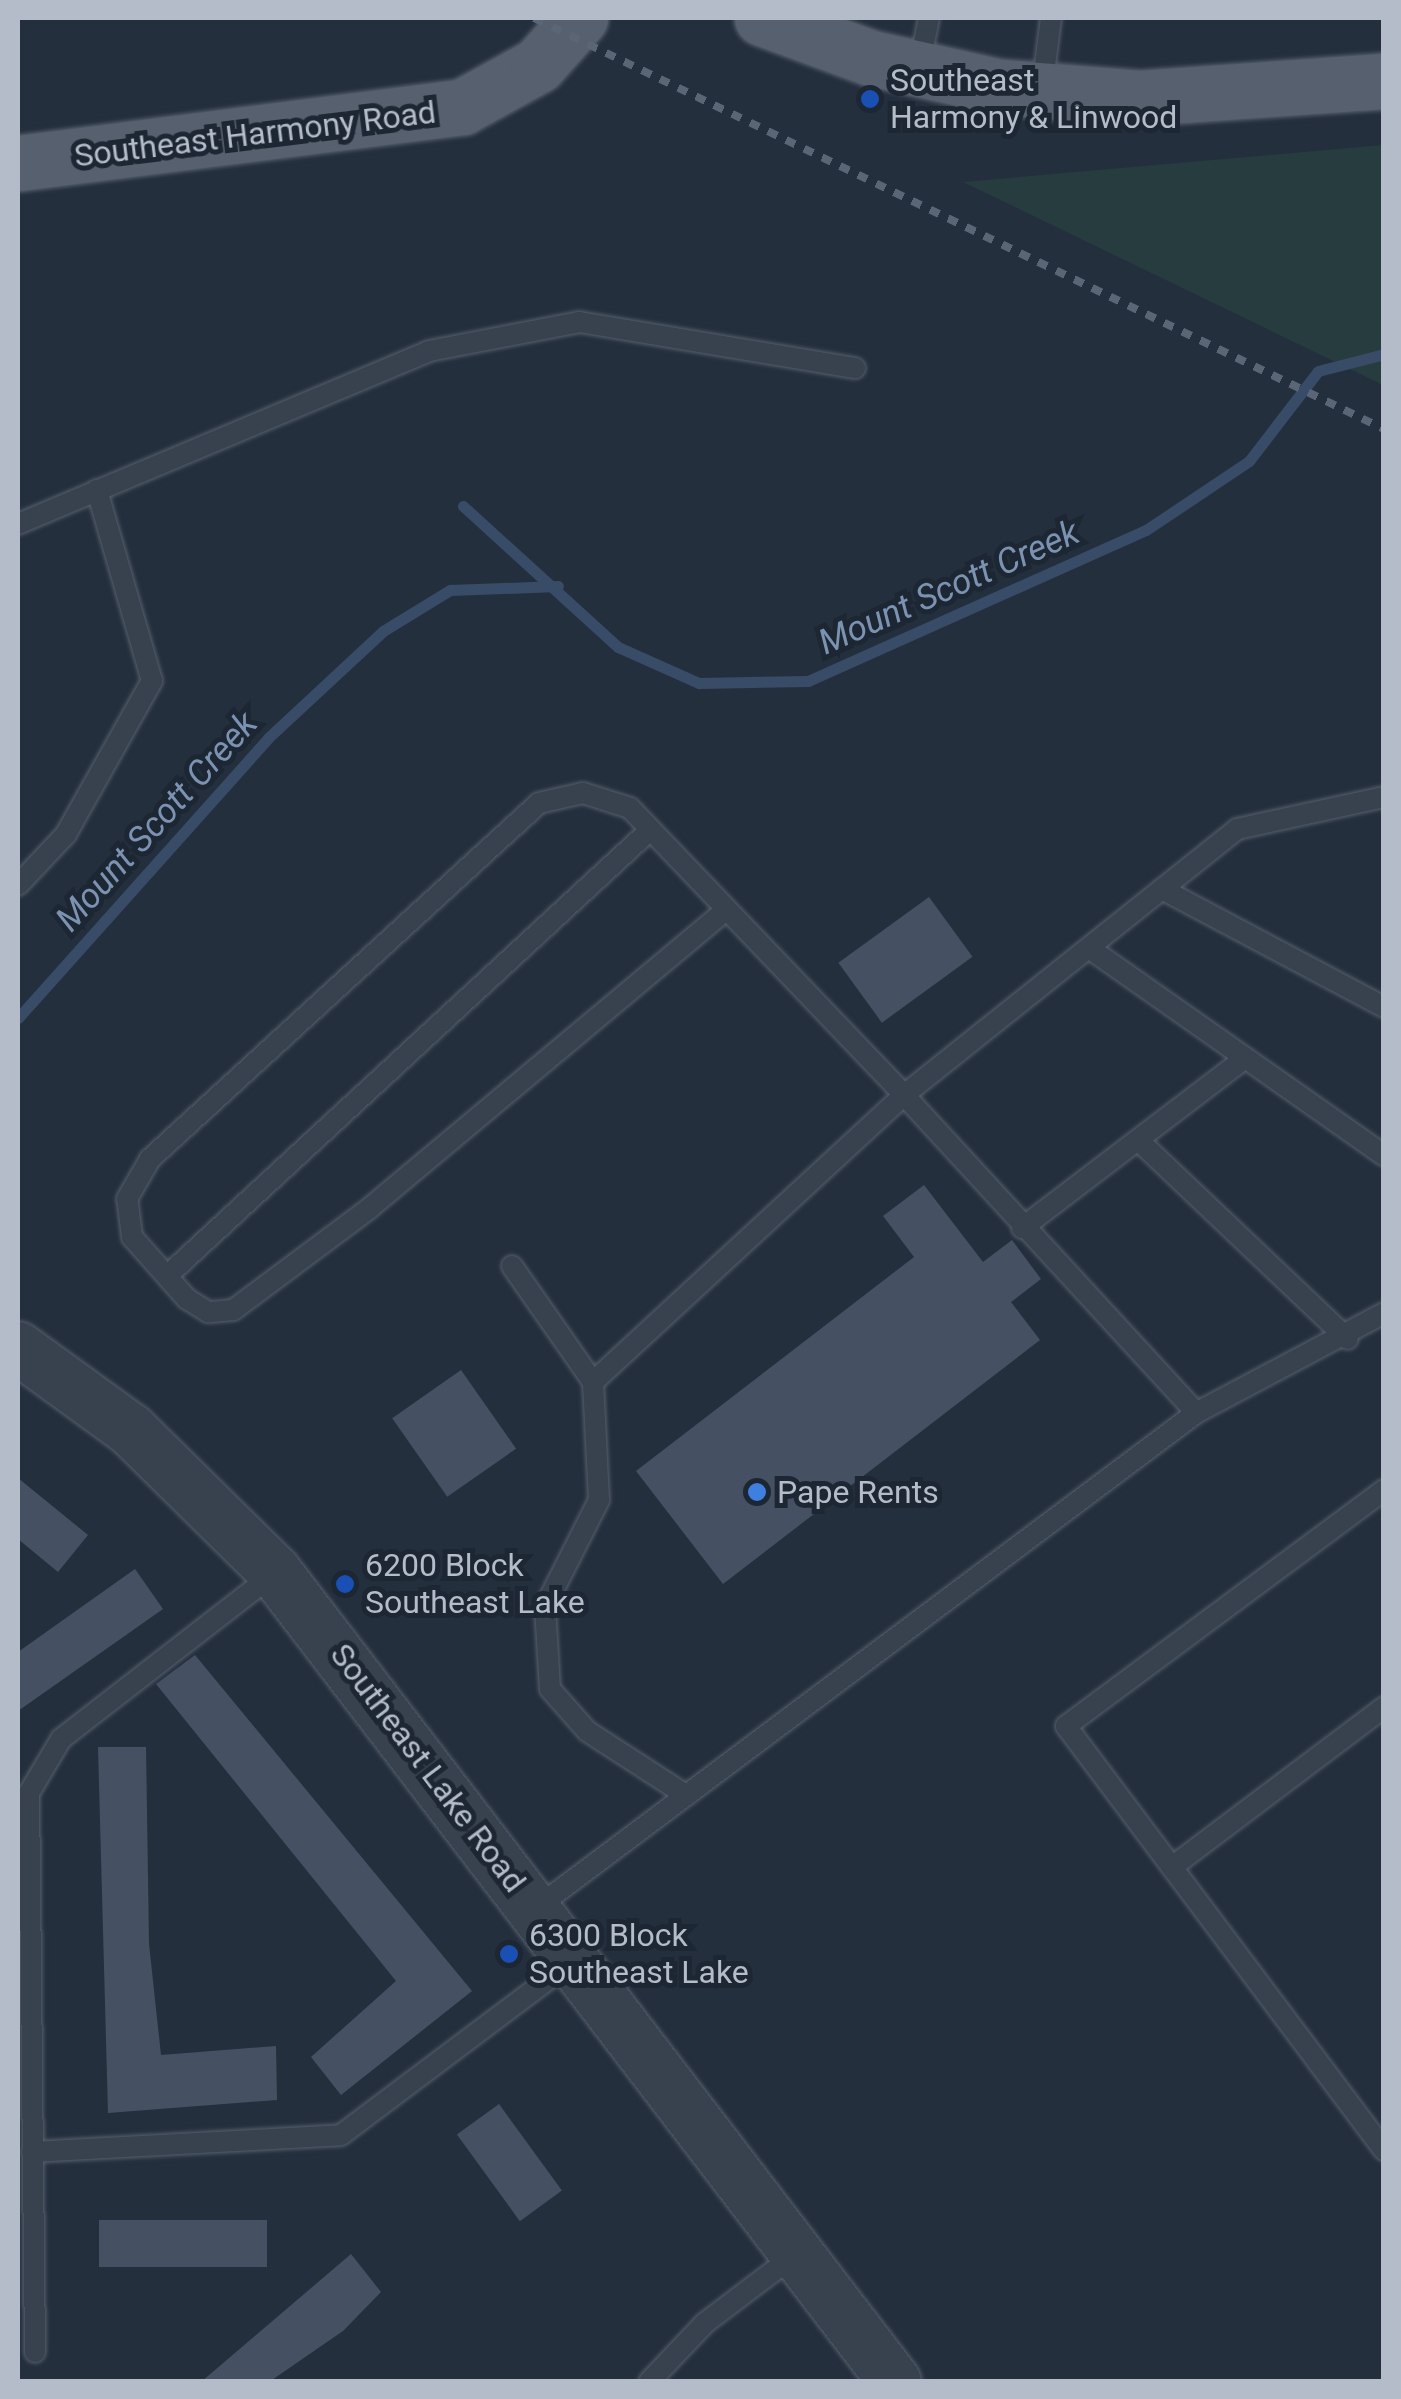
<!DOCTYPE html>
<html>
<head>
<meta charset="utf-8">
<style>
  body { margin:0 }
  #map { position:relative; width:1401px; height:2399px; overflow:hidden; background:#242f3e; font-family:Roboto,sans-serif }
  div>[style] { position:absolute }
  .green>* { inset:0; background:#263c3f }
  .stream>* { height:11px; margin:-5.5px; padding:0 5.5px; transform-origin:5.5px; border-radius:5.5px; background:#394c67 }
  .building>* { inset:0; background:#455162; transform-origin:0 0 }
  .roads { filter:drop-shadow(0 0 2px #565f6c) drop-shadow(0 0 2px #565f6c) }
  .service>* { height:20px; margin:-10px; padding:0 10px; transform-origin:10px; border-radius:10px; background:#38414e }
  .tertiary>* { height:52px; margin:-26px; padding:0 26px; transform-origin:26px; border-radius:26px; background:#38414e }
  .primary>* { height:55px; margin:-27.5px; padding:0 27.5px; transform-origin:27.5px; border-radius:27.5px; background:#56606e }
  .rail>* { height:8px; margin-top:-4px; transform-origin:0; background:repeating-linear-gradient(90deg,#5a6575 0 10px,transparent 0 20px) }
  .dots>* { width:28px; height:28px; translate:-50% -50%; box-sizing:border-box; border:5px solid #1d2633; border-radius:50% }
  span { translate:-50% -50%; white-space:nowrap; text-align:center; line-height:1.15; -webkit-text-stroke:10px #1d2633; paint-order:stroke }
  .poi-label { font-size:32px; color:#b4bcc9 }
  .left { translate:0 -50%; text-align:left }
  .street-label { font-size:32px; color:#b4bcc9 }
  .water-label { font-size:35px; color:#7c92b1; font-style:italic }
  .frame { position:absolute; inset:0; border:20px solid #b4bcc9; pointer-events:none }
</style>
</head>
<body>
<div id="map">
  <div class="green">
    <i style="clip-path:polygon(1383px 145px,1383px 385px,963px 182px)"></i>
  </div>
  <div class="stream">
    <i style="left:463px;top:506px;width:210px;rotate:42.3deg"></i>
    <i style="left:618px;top:647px;width:89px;rotate:24deg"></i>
    <i style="left:699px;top:683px;width:109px;rotate:-1.1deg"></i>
    <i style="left:808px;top:681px;width:370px;rotate:-24.1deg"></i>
    <i style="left:1146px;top:530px;width:124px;rotate:-33.8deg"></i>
    <i style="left:1249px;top:461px;width:113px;rotate:-52.5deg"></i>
    <i style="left:1318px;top:371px;width:68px;rotate:-14.4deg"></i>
    <i style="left:18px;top:1018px;width:375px;rotate:-48.2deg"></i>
    <i style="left:268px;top:738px;width:157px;rotate:-42.9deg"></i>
    <i style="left:383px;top:631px;width:79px;rotate:-31.5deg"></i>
    <i style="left:450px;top:590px;width:108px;rotate:-2.1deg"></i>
  </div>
  <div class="building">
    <i style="left:929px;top:897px;width:74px;height:112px;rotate:54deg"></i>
    <i style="clip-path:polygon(924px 1185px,983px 1262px,1012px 1240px,1041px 1279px,1011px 1302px,1040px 1340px,723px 1584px,636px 1471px,914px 1257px,883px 1216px)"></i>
    <i style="left:461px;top:1370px;width:96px;height:84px;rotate:55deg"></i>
    <i style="clip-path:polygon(18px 1478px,88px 1535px,58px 1572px,18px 1539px)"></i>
    <i style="clip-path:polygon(135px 1569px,163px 1609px,18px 1711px,18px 1652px)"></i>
    <i style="clip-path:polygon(195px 1655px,472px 1991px,341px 2095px,311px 2057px,396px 1981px,156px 1684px)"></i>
    <i style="clip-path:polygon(98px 1747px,146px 1747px,149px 1944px,161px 2055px,276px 2046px,277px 2100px,108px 2113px)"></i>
    <i style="left:499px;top:2104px;width:107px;height:52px;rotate:54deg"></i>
    <i style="left:267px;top:2220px;width:47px;height:168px;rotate:90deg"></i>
    <i style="clip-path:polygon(351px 2254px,381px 2292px,343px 2331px,269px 2382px,201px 2382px)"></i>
  </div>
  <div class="roads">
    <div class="service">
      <i style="left:919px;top:68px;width:51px;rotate:-78.7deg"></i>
      <i style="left:1042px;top:89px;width:72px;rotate:-82.8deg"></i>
      <i style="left:18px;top:524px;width:446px;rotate:-22.8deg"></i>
      <i style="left:429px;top:351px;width:153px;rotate:-10.9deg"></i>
      <i style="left:579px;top:322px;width:280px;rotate:9.5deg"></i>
      <i style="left:18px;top:885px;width:70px;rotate:-46.7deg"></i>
      <i style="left:66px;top:834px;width:176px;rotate:-60.7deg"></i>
      <i style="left:152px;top:681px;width:199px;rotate:-106.1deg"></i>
      <i style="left:1162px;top:889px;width:251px;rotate:28deg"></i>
      <i style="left:726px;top:910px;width:464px;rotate:140.1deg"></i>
      <i style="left:370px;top:1208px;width:171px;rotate:143.3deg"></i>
      <i style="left:233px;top:1310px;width:25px;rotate:175deg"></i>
      <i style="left:208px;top:1312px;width:25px;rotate:-148deg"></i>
      <i style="left:187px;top:1299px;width:83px;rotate:-131.6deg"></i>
      <i style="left:132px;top:1237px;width:38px;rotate:-97deg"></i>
      <i style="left:127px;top:1199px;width:46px;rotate:-60.1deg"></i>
      <i style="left:150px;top:1159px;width:527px;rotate:-42.46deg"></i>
      <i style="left:539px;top:803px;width:45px;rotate:-12.8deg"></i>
      <i style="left:583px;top:793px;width:49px;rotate:17.7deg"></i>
      <i style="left:630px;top:808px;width:397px;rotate:46.3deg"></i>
      <i style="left:904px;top:1095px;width:432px;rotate:47.4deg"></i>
      <i style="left:1089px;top:948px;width:360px;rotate:35.1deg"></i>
      <i style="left:1138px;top:1140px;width:289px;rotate:43.5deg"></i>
      <i style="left:1022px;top:1228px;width:275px;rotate:-37.3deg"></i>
      <i style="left:512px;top:1266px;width:141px;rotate:55.1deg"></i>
      <i style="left:593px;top:1382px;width:118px;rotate:87.1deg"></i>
      <i style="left:599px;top:1500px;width:120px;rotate:116.8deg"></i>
      <i style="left:545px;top:1607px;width:82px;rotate:86.5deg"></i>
      <i style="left:550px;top:1689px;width:56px;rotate:48.6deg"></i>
      <i style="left:587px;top:1731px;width:118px;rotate:32.9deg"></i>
      <i style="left:167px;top:1276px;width:657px;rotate:-42.72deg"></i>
      <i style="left:593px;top:1382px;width:423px;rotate:-42.7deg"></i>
      <i style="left:904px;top:1095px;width:426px;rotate:-38.6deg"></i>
      <i style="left:1237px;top:829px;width:150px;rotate:-12.3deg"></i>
      <i style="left:1384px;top:1490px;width:396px;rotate:143.4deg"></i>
      <i style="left:1066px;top:1726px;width:530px;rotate:53.13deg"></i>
      <i style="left:1172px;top:1867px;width:266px;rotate:-37deg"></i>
      <i style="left:536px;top:1908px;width:825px;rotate:-36.87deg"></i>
      <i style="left:1196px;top:1413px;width:213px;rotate:-28deg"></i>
      <i style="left:32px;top:2152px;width:309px;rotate:-3.1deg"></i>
      <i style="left:341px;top:2135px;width:288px;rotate:-36.9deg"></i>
      <i style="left:35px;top:2352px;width:559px;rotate:-90.61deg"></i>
      <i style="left:29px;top:1793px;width:63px;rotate:-59.3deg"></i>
      <i style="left:61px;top:1739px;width:269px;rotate:-37.8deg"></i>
      <i style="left:649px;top:2382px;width:81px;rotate:-46.5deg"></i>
      <i style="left:705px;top:2323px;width:113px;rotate:-37.1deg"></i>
    </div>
    <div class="tertiary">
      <i style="left:18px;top:1348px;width:140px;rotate:36deg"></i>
      <i style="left:131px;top:1430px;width:202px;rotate:44.6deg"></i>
      <i style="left:275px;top:1572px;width:1020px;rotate:52.57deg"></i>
    </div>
    <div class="primary">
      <i style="left:762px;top:18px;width:116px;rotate:20.2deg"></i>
      <i style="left:871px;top:58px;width:132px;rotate:12.7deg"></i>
      <i style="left:1000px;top:87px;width:140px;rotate:4.5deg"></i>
      <i style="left:1140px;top:98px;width:245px;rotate:-4deg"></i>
      <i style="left:18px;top:163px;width:448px;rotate:-7.2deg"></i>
      <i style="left:462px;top:107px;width:87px;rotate:-28.9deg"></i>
      <i style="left:538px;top:65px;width:63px;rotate:-48.2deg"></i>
    </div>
  </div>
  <div class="rail">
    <i style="left:534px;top:18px;width:944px;rotate:25.81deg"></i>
  </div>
  <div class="dots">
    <i style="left:870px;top:99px;background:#1a4fb4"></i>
    <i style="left:757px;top:1492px;background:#3f7fe0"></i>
    <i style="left:345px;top:1584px;background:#1a4fb4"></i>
    <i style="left:509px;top:1954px;background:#1a4fb4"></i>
  </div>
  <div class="poi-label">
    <span class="left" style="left:890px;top:99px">Southeast<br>Harmony &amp; Linwood</span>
    <span class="left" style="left:777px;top:1492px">Pape Rents</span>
    <span class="left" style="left:365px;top:1584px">6200 Block<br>Southeast Lake</span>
    <span class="left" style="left:529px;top:1954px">6300 Block<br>Southeast Lake</span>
  </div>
  <div class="street-label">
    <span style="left:255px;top:134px;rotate:-7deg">Southeast Harmony Road</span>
    <span style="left:428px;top:1768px;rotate:53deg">Southeast Lake Road</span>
  </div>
  <div class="water-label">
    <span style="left:949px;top:588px;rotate:-24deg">Mount Scott Creek</span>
    <span style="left:157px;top:822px;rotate:-48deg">Mount Scott Creek</span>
  </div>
  <div class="frame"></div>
</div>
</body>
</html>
